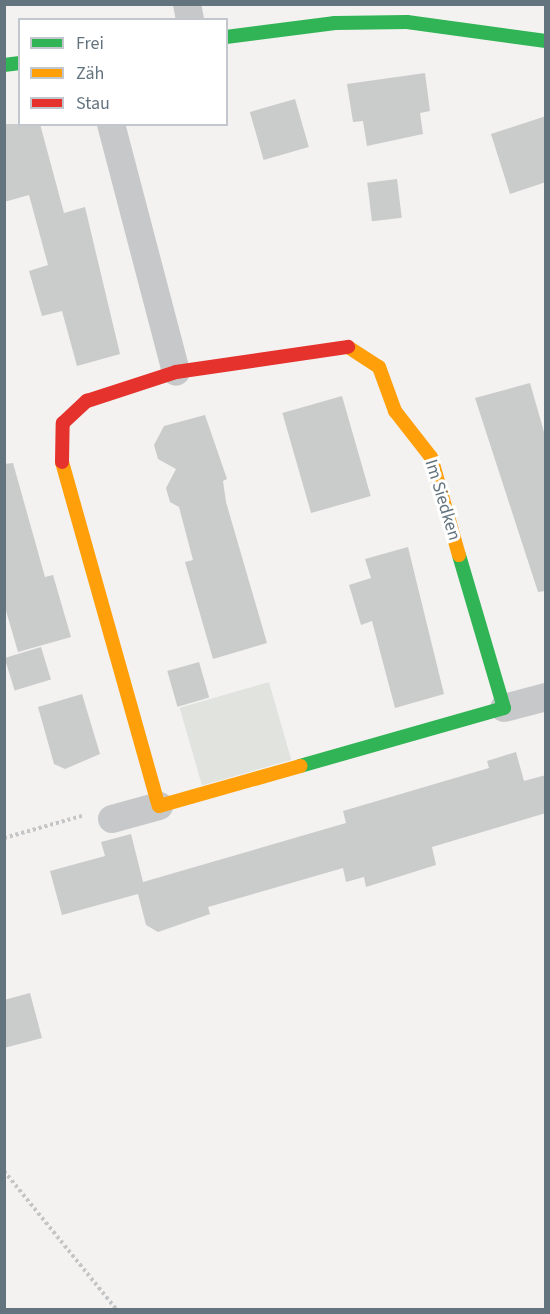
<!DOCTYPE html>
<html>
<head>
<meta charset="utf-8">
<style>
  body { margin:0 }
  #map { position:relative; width:550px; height:1314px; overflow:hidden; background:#f3f2f0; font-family:"Source Sans 3",sans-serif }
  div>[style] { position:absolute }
  .green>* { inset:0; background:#e1e4de; transform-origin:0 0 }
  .building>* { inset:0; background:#cacbcb; transform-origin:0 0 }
  .path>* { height:4px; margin-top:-2px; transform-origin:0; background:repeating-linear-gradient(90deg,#c4c5c6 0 3px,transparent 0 6px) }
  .street>* { height:28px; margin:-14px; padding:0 14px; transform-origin:14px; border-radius:14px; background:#c7c8c9 }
  .fast>* { height:14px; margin:-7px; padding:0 7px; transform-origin:7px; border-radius:7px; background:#30b455 }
  .slow>* { height:14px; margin:-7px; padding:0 7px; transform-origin:7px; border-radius:7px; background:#ff9f0a }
  .jam>* { height:14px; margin:-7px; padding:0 7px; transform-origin:7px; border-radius:7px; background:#e5322d }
  span { translate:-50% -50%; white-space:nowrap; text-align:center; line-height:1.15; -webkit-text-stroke:6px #fff; paint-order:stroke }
  .street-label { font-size:18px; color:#64747f }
  .frame { position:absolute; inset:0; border:6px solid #64747f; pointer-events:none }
  .legend { position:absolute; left:18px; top:18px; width:210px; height:108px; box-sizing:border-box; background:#fff; border:2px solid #c1c7cc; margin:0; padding:8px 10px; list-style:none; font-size:18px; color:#64747f }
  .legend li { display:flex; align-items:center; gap:12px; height:30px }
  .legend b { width:30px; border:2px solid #c1c7cc }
</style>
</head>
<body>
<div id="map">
  <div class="green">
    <i style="left:269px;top:682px;width:81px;height:93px;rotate:74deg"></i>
  </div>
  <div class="building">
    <i style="clip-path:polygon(425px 73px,430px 111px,420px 113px,423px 134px,367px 146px,363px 121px,353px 122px,347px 84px)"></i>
    <i style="left:295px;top:99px;width:50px;height:47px;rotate:74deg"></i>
    <i style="clip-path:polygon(546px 116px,546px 182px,510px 194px,491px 134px)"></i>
    <i style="clip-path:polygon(4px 124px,40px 124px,64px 213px,85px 207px,120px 354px,77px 366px,62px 311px,42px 316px,29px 271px,48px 265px,29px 195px,4px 202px)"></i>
    <i style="left:397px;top:179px;width:39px;height:30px;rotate:83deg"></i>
    <i style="clip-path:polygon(530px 383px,546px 439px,546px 591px,538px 592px,475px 398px)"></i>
    <i style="left:342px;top:396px;width:104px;height:62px;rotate:74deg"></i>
    <i style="clip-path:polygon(205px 415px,227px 479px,223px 481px,226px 502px,267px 643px,213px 659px,185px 562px,193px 560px,179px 507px,170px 502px,166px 488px,176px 469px,158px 459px,154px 445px,164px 426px)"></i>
    <i style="clip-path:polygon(13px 463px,45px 577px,53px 575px,71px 637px,18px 652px,4px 604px,4px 464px)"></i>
    <i style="clip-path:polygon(408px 547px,444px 694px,395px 708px,372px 621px,361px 625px,349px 585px,371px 578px,365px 559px)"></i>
    <i style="left:41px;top:647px;width:34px;height:38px;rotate:73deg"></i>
    <i style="left:199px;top:662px;width:37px;height:33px;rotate:74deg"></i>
    <i style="clip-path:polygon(82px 694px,100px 754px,65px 769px,54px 764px,38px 707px)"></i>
    <i style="clip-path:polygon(516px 752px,524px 781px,546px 775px,546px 813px,432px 847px,436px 865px,366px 887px,364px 877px,346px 882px,343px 868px,208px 907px,210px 914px,158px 932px,146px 925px,138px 894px,62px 915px,50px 871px,105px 856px,101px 842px,131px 834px,143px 882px,346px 823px,343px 811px,489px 768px,487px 761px)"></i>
    <i style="clip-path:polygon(30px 993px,42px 1038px,4px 1048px,4px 1000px)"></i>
  </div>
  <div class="path">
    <i style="left:4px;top:838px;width:81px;rotate:-15.8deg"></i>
    <i style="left:4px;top:1171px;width:179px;rotate:50.9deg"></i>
  </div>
  <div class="street">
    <i style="left:187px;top:4px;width:16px;rotate:79deg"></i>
    <i style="left:111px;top:124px;width:256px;rotate:75.3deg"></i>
    <i style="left:504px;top:708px;width:43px;rotate:-14.7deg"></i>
    <i style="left:112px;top:819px;width:49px;rotate:-15.5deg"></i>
  </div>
  <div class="fast">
    <i style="left:226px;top:37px;width:110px;rotate:-7.3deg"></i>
    <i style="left:335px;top:23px;width:72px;rotate:-0.8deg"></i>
    <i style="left:407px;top:22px;width:140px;rotate:7.8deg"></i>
    <i style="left:4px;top:65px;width:16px;rotate:-7deg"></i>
    <i style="left:300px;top:766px;width:212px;rotate:-15.9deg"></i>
    <i style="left:504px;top:708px;width:159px;rotate:-106.4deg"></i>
  </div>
  <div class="slow">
    <i style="left:348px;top:347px;width:37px;rotate:33deg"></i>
    <i style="left:379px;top:367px;width:47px;rotate:70deg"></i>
    <i style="left:395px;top:411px;width:58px;rotate:52deg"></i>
    <i style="left:431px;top:457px;width:102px;rotate:74.1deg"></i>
    <i style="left:62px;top:462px;width:357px;rotate:74.3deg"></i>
    <i style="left:159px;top:806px;width:147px;rotate:-15.8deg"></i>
  </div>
  <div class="jam">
    <i style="left:62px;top:462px;width:39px;rotate:-89deg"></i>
    <i style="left:63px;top:423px;width:33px;rotate:-43deg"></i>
    <i style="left:87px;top:401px;width:94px;rotate:-18deg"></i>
    <i style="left:176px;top:372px;width:174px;rotate:-8.3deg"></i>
  </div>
  <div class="street-label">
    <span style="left:442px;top:500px;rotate:73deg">Im Siedken</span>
  </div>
  <div class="frame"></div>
  <ul class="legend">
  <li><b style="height:8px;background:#30b455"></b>Frei</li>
  <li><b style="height:8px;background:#ff9f0a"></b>Zäh</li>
  <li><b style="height:8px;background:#e5322d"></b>Stau</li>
  </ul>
</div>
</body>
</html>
